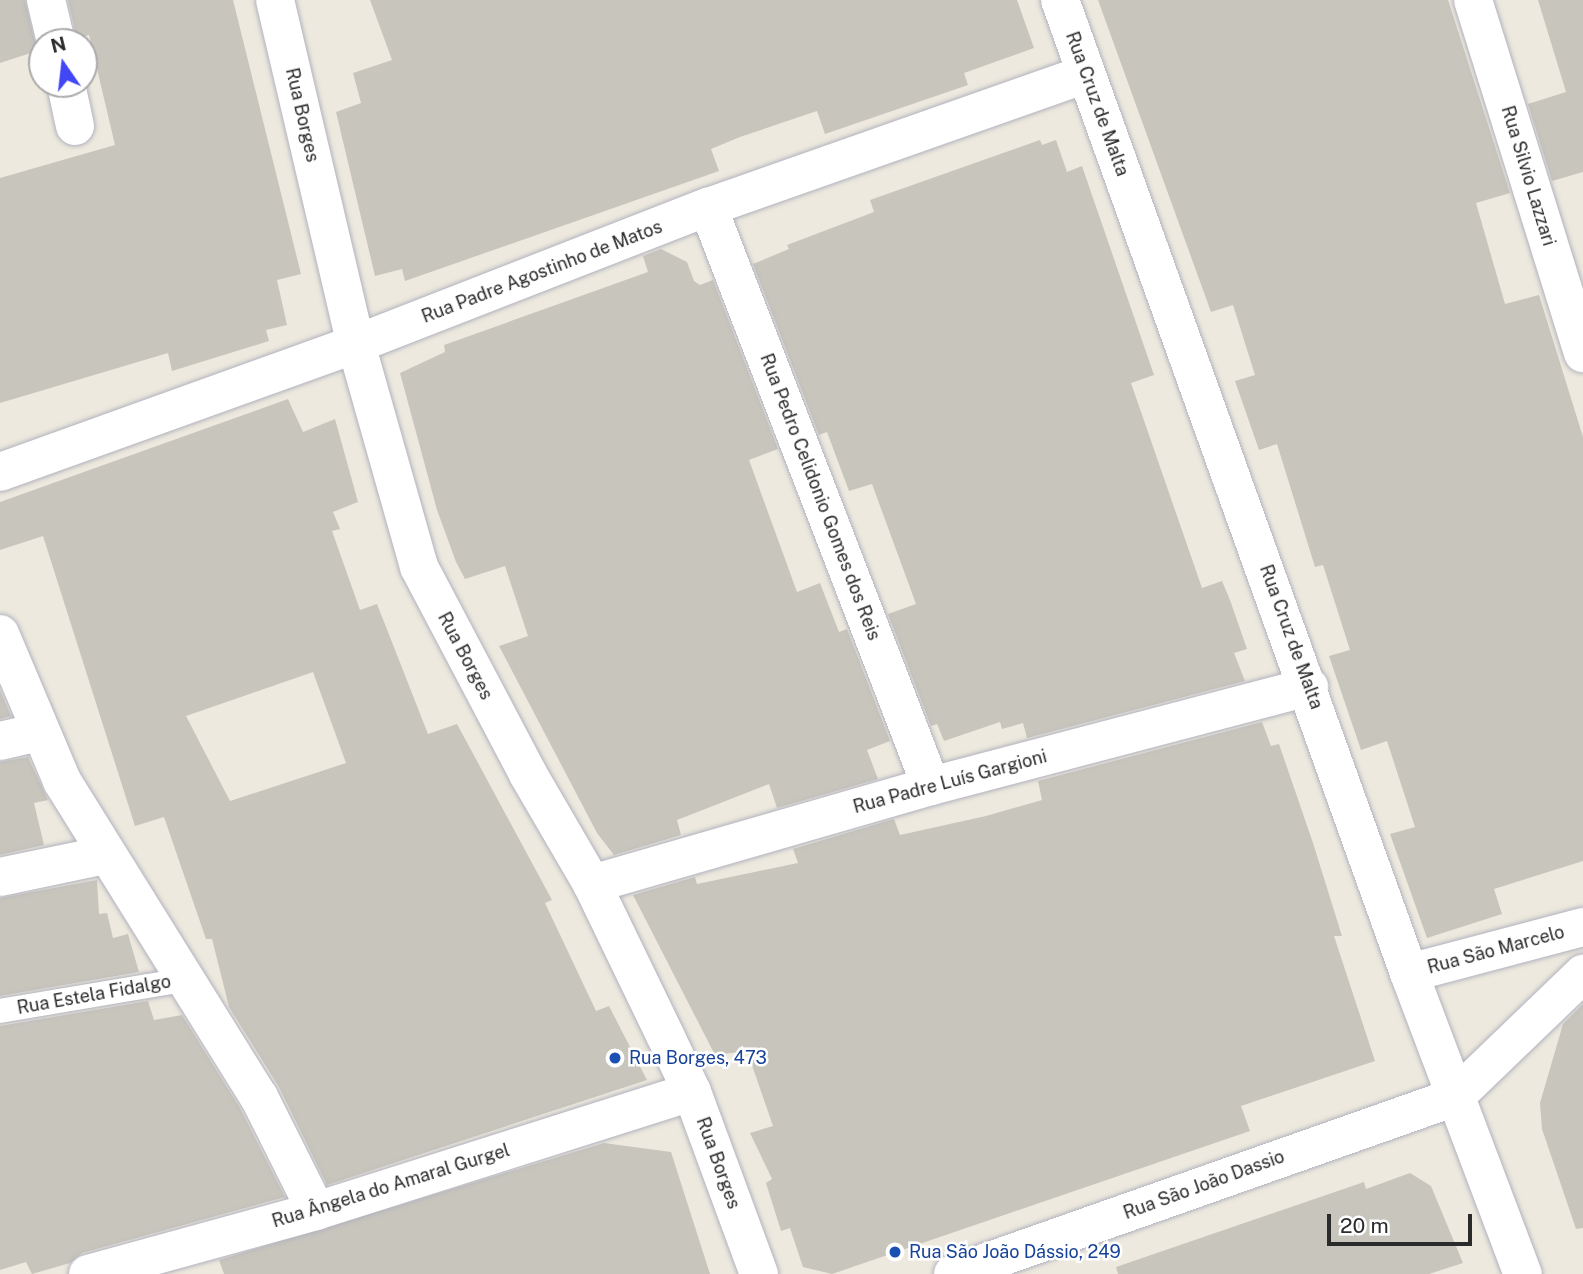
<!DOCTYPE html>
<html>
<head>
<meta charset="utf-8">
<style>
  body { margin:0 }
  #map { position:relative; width:1583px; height:1274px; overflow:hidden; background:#ede9de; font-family:"Public Sans",sans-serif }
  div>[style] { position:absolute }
  .building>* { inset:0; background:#c8c5bd }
  .roads { filter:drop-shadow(0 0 2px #b1b2be) drop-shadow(0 0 2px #b1b2be) }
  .lane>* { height:24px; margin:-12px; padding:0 12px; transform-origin:12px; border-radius:12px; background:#fff }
  .street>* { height:38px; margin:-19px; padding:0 19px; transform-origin:19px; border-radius:19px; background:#fff }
  .secondary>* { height:38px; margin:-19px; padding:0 19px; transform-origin:19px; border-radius:19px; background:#fff }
  .dots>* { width:19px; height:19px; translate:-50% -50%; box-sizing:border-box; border:4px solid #fff; border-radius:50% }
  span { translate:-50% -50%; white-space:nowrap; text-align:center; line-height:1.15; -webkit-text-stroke:5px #fff; paint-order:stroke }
  .street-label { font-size:18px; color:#2b2b2b }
  .transit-label { font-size:18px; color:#164399 }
  .left { translate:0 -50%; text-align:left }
  .north { position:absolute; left:28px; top:28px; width:70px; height:70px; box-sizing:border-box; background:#fff; border:2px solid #aaa; border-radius:50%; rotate:346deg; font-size:19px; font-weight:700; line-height:28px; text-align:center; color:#2b2b2b }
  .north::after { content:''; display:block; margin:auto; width:24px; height:32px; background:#4247f5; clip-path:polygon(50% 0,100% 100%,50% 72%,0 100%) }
  .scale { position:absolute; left:1327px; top:1214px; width:145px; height:32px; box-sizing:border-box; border:4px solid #2b2b2b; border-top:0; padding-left:9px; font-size:21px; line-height:24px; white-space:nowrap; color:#2b2b2b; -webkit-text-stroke:5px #fff; paint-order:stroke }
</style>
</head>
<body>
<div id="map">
  <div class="building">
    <i style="clip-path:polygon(0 0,25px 0,37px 51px,0 63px)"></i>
    <i style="clip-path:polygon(68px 0,233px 0,301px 274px,277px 280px,287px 325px,266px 330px,269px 341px,172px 371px,168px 353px,0 403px,0 178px,115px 145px,89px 35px,77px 39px)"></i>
    <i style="clip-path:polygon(370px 0,1017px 0,1034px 48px,964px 73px,968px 85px,825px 134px,817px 111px,740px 137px,711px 149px,719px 171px,405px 281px,402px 269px,375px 276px,336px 112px,361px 103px,353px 73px,392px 60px)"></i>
    <i style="clip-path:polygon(1098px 0,1448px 0,1510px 193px,1476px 203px,1505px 304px,1539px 295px,1583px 437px,1583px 861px,1494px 889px,1502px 914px,1427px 938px,1390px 834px,1415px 827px,1387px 741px,1361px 750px,1329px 656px,1350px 650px,1323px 565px,1315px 567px,1277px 444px,1259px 450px,1235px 381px,1255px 375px,1233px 305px,1211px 312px)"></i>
    <i style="clip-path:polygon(1538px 0,1583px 0,1583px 172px,1552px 181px,1528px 104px,1566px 92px)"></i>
    <i style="clip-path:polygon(1040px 140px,1042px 145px,1056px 140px,1067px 172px,1082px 166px,1154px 375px,1131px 383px,1202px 588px,1222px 581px,1230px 600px,1247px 649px,1234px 653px,1245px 681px,1027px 738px,1023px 723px,1002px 729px,1000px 722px,944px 741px,937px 724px,931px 726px,888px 614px,916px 604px,872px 484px,849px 491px,827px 432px,819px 435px,753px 264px,789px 249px,787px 245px,874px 212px,870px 200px)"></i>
    <i style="clip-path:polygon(661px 249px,687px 262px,694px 281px,700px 285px,713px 280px,778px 449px,749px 460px,797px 592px,820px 583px,839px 632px,847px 629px,890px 741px,867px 750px,878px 779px,777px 808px,769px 784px,677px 820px,681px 835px,614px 855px,597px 833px,499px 646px,528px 636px,505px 566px,465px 579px,456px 562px,437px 510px,400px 373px,445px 352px,444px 345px,648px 272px,643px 256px)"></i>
    <i style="clip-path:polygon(evenodd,288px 399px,303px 432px,335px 419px,358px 502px,333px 512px,340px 529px,332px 531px,360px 610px,377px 604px,428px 734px,457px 724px,552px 900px,545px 903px,596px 1011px,609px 1006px,647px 1080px,327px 1185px,279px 1087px,229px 1007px,212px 939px,206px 939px,164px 817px,135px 826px,43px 536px,0 550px,0 502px,288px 399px,313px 672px,346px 763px,230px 801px,186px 716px,313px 672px)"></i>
    <i style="clip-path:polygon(0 690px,11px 716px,0 719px)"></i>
    <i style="clip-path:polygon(1262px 722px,1271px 746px,1279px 744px,1313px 843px,1342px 936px,1334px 936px,1375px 1061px,1241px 1106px,1250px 1131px,832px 1274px,803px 1267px,790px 1228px,781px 1231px,766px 1183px,772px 1179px,750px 1133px,773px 1126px,747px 1051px,715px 1055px,633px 895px,695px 877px,697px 884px,798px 863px,793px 849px,894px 819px,900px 835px,986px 816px,1042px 800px,1038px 781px)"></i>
    <i style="clip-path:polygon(28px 757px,48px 800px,34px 803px,44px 845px,0 855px,0 762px)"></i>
    <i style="clip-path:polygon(97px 880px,99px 914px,107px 913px,113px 938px,128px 934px,139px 972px,0 996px,0 898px)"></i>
    <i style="clip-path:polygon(148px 1001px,154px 1020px,182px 1015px,240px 1108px,285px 1197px,82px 1253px,70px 1263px,32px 1274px,26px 1262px,0 1270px,0 1026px)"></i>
    <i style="clip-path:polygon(1583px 1004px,1583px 1228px,1576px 1229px,1542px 1129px,1540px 1103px,1563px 1024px)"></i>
    <i style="clip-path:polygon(604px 1143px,671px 1152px,710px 1274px,224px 1274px,219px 1260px)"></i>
    <i style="clip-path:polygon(1410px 1173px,1431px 1186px,1463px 1263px,1429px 1274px,1118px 1274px,1116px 1267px,1364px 1182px,1366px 1189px)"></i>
  </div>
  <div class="roads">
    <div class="lane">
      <i style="left:0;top:1011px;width:192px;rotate:-9.6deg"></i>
    </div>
    <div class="street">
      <i style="left:46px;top:0;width:43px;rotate:76.6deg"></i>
      <i style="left:275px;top:0;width:353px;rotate:76.8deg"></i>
      <i style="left:356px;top:344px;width:232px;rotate:74.2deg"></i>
      <i style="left:419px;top:567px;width:234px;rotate:62.2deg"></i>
      <i style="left:528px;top:774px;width:127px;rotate:59.8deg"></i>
      <i style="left:592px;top:884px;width:168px;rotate:64.2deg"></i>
      <i style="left:665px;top:1035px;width:63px;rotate:64.7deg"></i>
      <i style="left:692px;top:1092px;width:194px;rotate:69.8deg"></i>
      <i style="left:1473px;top:0;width:370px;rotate:72.7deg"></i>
      <i style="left:66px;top:84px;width:43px;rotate:77.9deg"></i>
      <i style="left:708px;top:207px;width:620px;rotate:68.94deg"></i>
      <i style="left:0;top:472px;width:378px;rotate:-19.8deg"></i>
      <i style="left:356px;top:344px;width:378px;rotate:-21.3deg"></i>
      <i style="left:708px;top:207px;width:400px;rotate:-19.4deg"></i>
      <i style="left:0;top:634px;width:160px;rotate:67.1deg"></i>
      <i style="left:62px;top:781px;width:372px;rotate:58.1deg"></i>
      <i style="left:259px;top:1097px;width:127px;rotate:63.4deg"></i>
      <i style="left:0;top:741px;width:39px;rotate:-13deg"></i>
      <i style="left:0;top:877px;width:107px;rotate:-11.8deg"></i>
      <i style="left:592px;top:884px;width:353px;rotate:-16.1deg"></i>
      <i style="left:931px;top:786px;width:391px;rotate:-14.7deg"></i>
      <i style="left:1409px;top:973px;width:180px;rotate:-14.8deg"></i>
      <i style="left:88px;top:1274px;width:237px;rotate:-15.4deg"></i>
      <i style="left:316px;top:1211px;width:394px;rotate:-17.6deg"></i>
      <i style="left:953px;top:1274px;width:532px;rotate:-19.42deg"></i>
      <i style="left:1455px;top:1097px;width:178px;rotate:-43.9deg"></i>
    </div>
    <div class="secondary">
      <i style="left:1060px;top:0;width:1034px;rotate:70.27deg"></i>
      <i style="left:1409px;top:973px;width:322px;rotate:69.3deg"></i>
    </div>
  </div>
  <div class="dots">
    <i style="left:615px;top:1058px;background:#1a4fb4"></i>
    <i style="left:895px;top:1252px;background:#1a4fb4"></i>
  </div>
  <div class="street-label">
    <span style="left:1097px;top:104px;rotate:70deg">Rua Cruz de Malta</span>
    <span style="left:302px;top:115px;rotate:77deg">Rua Borges</span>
    <span style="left:1528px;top:176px;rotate:73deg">Rua Silvio Lazzari</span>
    <span style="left:542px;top:272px;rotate:-21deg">Rua Padre Agostinho de Matos</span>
    <span style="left:820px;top:497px;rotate:69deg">Rua Pedro Celidonio Gomes dos Reis</span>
    <span style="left:1291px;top:637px;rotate:70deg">Rua Cruz de Malta</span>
    <span style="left:465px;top:656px;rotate:62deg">Rua Borges</span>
    <span style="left:950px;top:782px;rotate:-15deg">Rua Padre Luís Gargioni</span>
    <span style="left:1496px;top:950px;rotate:-15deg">Rua São Marcelo</span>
    <span style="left:94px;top:995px;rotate:-10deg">Rua Estela Fidalgo</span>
    <span style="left:718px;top:1163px;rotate:70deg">Rua Borges</span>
    <span style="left:1204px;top:1185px;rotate:-20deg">Rua São João Dassio</span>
    <span style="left:391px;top:1186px;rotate:-17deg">Rua Ângela do Amaral Gurgel</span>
  </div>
  <div class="transit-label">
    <span class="left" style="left:629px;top:1058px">Rua Borges, 473</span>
    <span class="left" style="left:909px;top:1252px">Rua São João Dássio, 249</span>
  </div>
  <div class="north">N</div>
  <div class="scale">20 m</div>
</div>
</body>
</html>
